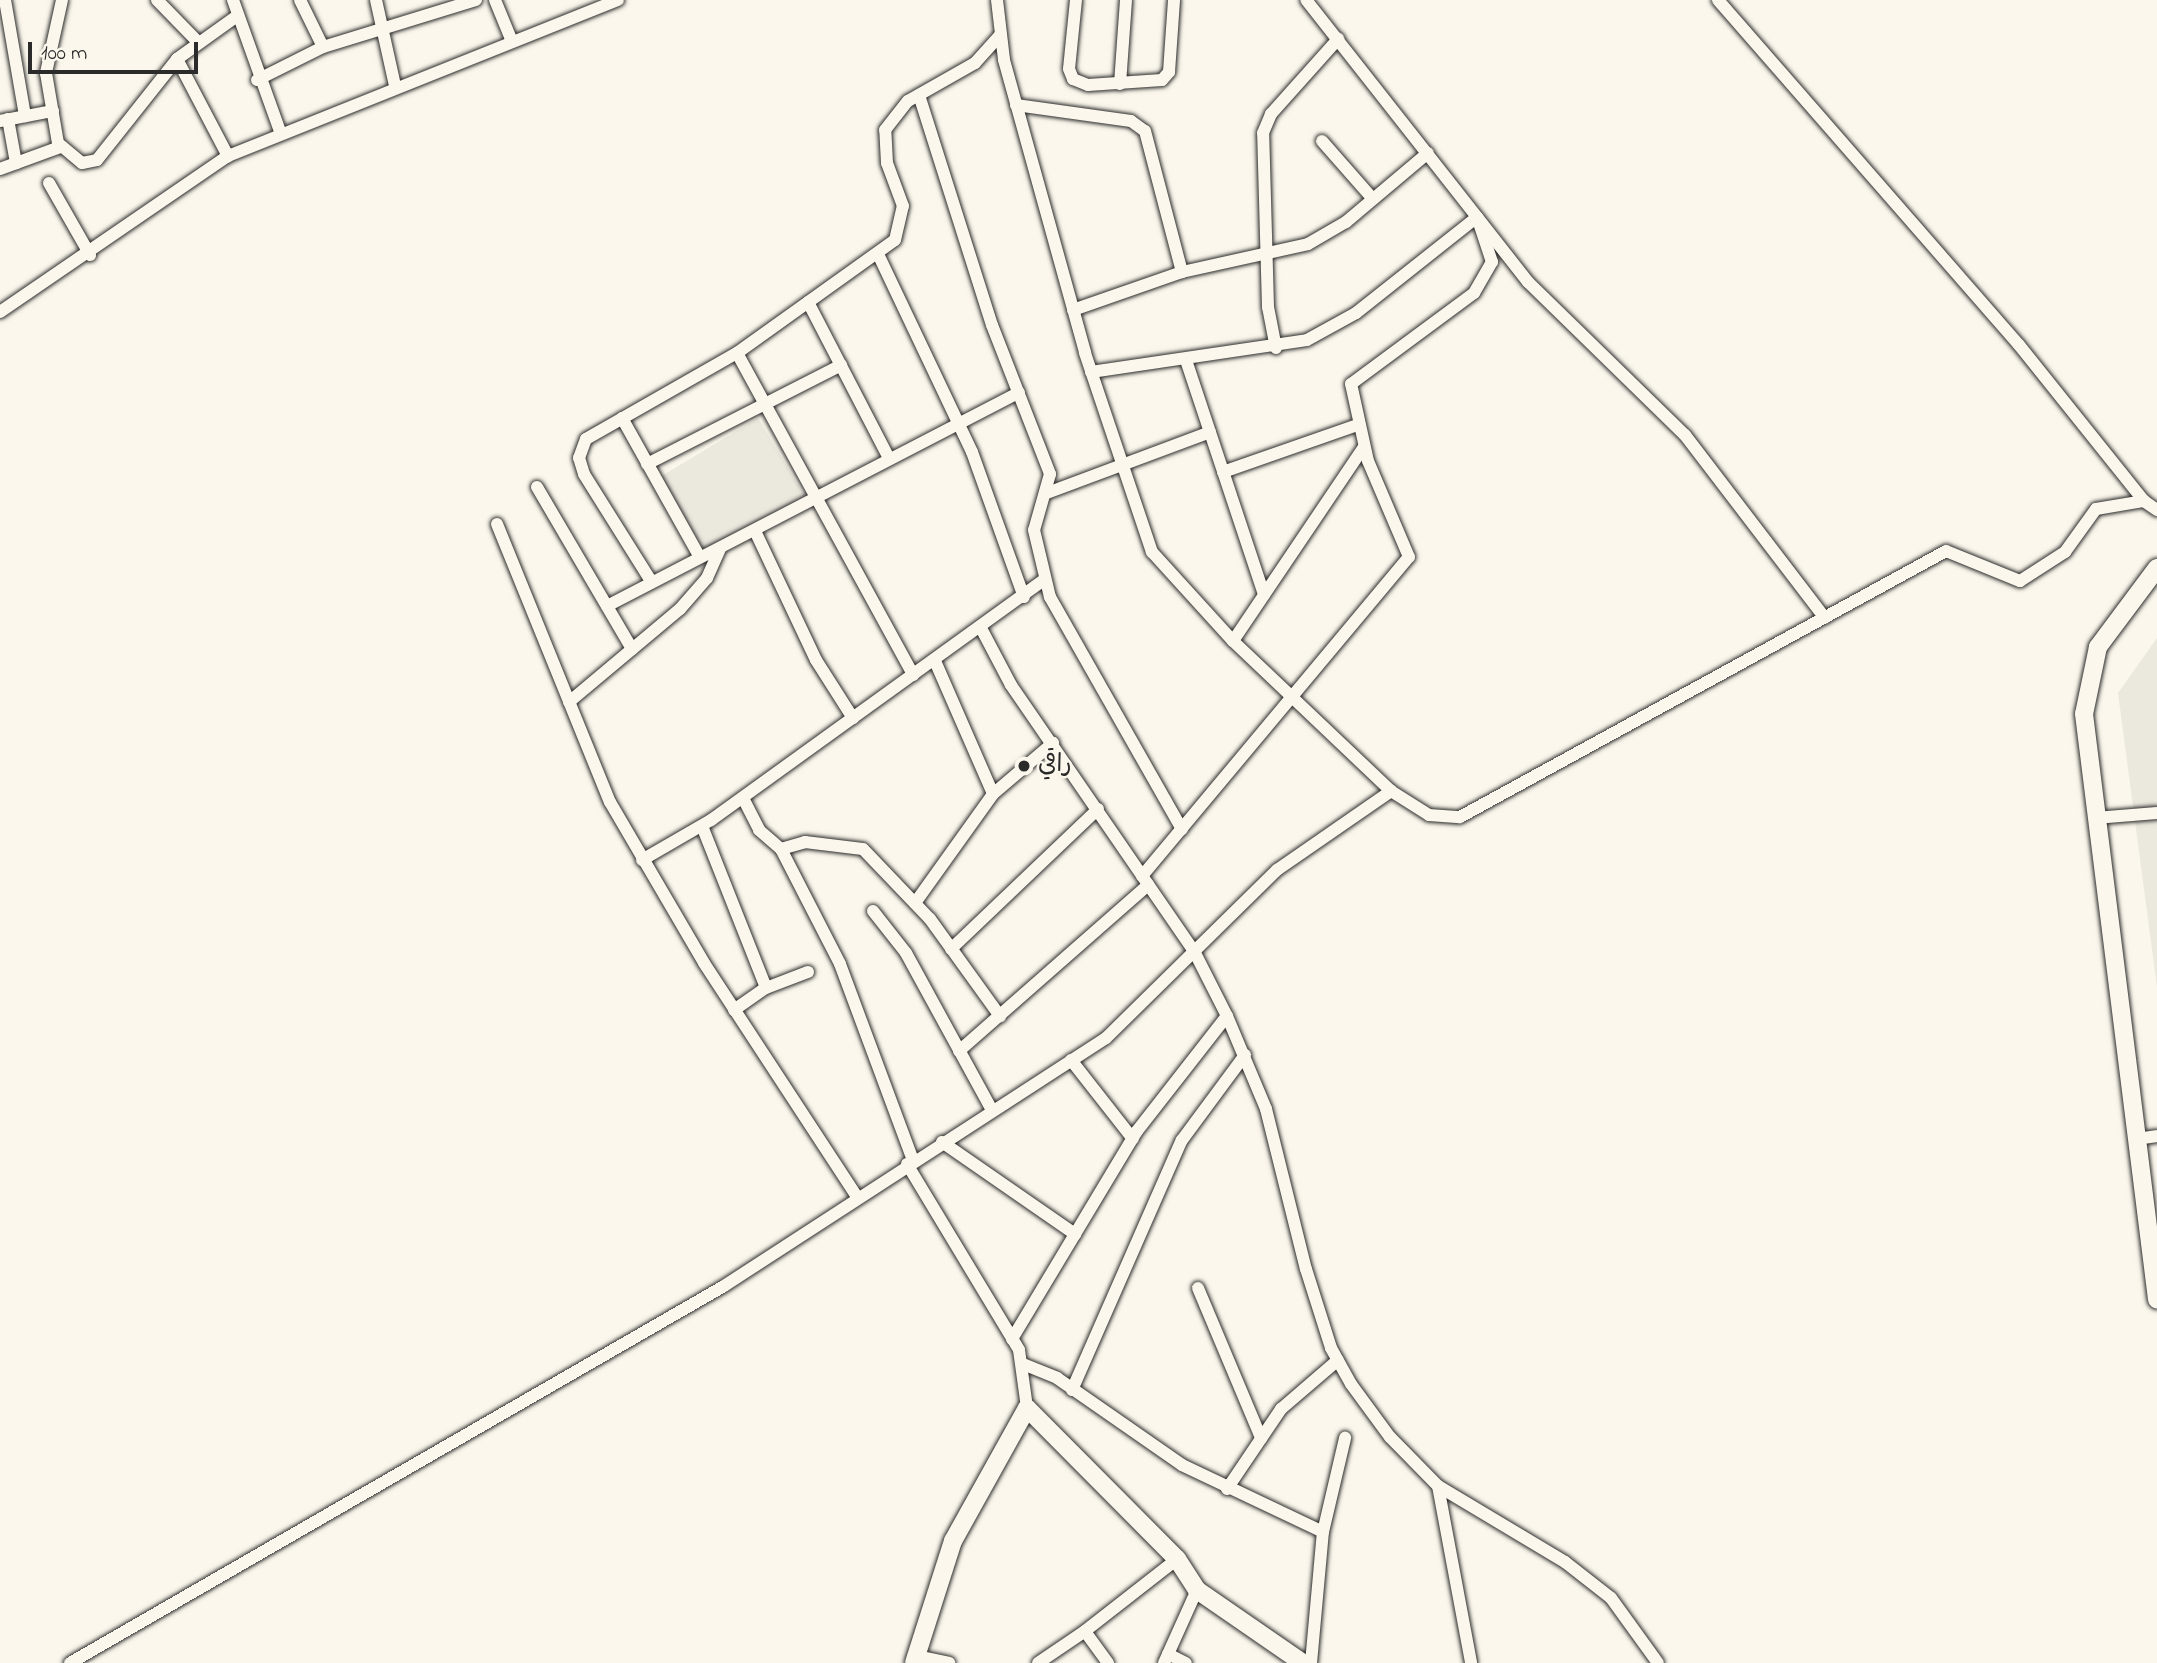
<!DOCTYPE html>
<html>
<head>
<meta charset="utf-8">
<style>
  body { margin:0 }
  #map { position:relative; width:2157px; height:1663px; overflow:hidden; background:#fbf7ec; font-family:"Indie Flower","Playpen Sans Arabic",sans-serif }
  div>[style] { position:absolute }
  .built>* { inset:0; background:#ebe8de; transform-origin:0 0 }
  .roads { filter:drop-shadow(0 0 2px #2b2b2b) drop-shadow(0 0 2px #2b2b2b) }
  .street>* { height:12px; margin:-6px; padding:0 6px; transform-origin:6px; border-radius:6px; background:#fbf7ec }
  .secondary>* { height:18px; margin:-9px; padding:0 9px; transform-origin:9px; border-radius:9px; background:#fbf7ec }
  .dots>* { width:19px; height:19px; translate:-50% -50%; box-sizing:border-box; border:4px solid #fbf7ec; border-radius:50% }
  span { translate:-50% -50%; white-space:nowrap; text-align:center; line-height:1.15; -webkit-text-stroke:5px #fbf7ec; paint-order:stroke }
  .poi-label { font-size:24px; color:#2b2b2b }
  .left { translate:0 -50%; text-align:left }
  .scale { position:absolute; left:28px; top:42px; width:170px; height:32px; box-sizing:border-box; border:4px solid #2b2b2b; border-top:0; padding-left:9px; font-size:21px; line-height:24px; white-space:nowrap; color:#2b2b2b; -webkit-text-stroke:5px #fbf7ec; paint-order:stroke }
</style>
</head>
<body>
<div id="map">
  <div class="built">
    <i style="left:758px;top:418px;width:91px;height:114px;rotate:59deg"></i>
    <i style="clip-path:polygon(2157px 638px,2157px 987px,2118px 693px)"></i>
  </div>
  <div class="roads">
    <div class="street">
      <i style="left:5px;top:0;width:118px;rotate:80.2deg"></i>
      <i style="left:62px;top:0;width:75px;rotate:102.4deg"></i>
      <i style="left:46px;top:73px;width:71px;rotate:80.3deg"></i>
      <i style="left:58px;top:143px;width:31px;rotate:40deg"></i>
      <i style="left:82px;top:163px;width:15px;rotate:-11deg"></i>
      <i style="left:97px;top:160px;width:129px;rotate:-51.6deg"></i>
      <i style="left:177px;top:59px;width:74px;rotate:-35.6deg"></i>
      <i style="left:157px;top:0;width:60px;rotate:45.7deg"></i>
      <i style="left:233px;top:0;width:142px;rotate:70.3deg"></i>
      <i style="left:300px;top:0;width:52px;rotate:63.9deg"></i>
      <i style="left:376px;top:0;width:88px;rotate:77.5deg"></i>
      <i style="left:495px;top:0;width:42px;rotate:67.7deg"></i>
      <i style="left:997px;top:0;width:60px;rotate:83.3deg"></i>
      <i style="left:1004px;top:60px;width:304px;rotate:74.5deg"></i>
      <i style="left:1085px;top:353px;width:210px;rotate:71.4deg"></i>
      <i style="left:1152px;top:552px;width:120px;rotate:47.7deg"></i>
      <i style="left:1233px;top:641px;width:218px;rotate:43.5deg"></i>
      <i style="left:1391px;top:791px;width:45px;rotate:32.3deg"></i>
      <i style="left:1429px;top:815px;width:31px;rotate:4deg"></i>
      <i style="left:1460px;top:817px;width:554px;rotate:-28.69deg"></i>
      <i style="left:1946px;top:551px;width:80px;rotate:22.1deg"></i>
      <i style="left:2020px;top:581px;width:54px;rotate:-32.8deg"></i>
      <i style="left:2065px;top:552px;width:53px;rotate:-54.2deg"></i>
      <i style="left:2096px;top:509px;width:49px;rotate:-9.5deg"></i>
      <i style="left:2144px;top:501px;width:16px;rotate:35deg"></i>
      <i style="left:1076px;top:0;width:69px;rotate:95.8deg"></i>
      <i style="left:1069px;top:69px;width:11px;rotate:68deg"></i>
      <i style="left:1073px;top:79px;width:16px;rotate:22deg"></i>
      <i style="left:1088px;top:85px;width:74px;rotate:-3.9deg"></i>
      <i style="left:1162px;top:80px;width:11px;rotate:-49deg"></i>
      <i style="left:1169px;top:72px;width:72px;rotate:-86deg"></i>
      <i style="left:1718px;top:0;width:458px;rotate:48.9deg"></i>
      <i style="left:2019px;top:345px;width:200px;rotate:51.3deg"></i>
      <i style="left:177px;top:59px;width:110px;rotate:62.3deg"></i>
      <i style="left:257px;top:80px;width:74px;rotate:-26.6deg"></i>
      <i style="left:323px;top:47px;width:160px;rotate:-17.1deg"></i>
      <i style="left:1120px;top:84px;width:84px;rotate:-85.9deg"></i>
      <i style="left:919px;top:95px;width:241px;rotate:72.4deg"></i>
      <i style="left:992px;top:325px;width:160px;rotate:68.7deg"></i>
      <i style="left:1050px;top:474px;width:58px;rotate:105.9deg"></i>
      <i style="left:1034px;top:530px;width:69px;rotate:76.6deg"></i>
      <i style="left:1050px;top:597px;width:267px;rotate:60.4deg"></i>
      <i style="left:1016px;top:105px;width:116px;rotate:7.9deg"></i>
      <i style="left:1131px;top:121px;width:17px;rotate:36deg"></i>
      <i style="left:1145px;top:131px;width:146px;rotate:75.3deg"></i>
      <i style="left:8px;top:119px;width:45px;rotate:79.7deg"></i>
      <i style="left:0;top:121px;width:54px;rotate:-10.7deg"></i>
      <i style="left:1322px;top:141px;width:77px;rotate:48.7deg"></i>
      <i style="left:0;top:169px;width:64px;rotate:-20.1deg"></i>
      <i style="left:49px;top:183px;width:83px;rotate:60.3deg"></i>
      <i style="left:878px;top:254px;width:219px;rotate:64.6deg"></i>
      <i style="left:972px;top:452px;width:154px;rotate:70.3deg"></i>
      <i style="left:808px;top:302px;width:176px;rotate:62.6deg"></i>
      <i style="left:1073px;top:310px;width:115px;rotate:-19.2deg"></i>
      <i style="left:1182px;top:272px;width:129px;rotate:-12.5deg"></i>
      <i style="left:1308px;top:244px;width:44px;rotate:-30.1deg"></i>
      <i style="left:1346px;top:222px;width:107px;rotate:-40.1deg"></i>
      <i style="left:0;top:312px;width:276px;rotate:-34.4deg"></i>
      <i style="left:228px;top:156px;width:420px;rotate:-21.8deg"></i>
      <i style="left:1276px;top:348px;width:42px;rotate:-101deg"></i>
      <i style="left:1268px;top:307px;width:174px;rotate:-91.6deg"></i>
      <i style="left:1263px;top:133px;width:21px;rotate:-67deg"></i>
      <i style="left:1271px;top:114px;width:101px;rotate:-48.2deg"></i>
      <i style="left:737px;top:353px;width:367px;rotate:61.3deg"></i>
      <i style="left:1186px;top:360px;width:247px;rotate:71.6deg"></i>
      <i style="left:1091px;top:372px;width:218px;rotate:-8.4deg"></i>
      <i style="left:1307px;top:340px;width:56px;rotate:-28.9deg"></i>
      <i style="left:1356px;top:313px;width:154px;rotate:-38.4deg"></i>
      <i style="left:1477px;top:217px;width:83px;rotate:51.9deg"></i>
      <i style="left:1528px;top:282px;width:219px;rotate:44.3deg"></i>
      <i style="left:1685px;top:435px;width:230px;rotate:52.6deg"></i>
      <i style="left:622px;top:418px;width:158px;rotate:60.8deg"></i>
      <i style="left:647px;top:464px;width:218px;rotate:-27deg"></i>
      <i style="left:1223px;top:472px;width:142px;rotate:-19.3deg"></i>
      <i style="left:537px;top:487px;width:188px;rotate:59.6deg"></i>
      <i style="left:1047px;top:493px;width:174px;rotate:-20.5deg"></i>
      <i style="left:497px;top:524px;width:300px;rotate:67.9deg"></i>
      <i style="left:610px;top:802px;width:186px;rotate:59.7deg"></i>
      <i style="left:704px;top:963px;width:280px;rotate:56.8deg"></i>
      <i style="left:756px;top:533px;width:140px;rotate:64.7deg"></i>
      <i style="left:816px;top:660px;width:69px;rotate:57.5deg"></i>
      <i style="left:651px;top:581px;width:126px;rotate:-122.1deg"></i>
      <i style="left:584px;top:474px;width:17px;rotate:-107deg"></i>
      <i style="left:579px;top:458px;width:20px;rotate:-70deg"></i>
      <i style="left:586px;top:439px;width:174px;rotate:-29.7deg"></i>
      <i style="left:737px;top:353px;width:194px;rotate:-35.6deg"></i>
      <i style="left:895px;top:240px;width:35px;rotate:-77deg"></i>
      <i style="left:903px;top:206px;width:46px;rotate:-110.4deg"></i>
      <i style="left:887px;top:163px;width:33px;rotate:-93deg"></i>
      <i style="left:885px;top:130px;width:37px;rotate:-52deg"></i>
      <i style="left:908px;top:101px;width:77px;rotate:-29.6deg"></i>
      <i style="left:975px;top:63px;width:38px;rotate:-48deg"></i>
      <i style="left:607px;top:606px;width:464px;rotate:-27.4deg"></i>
      <i style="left:982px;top:630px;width:62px;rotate:62.2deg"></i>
      <i style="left:1011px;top:685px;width:323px;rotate:55.5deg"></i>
      <i style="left:1194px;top:951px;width:73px;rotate:63.1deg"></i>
      <i style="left:1227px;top:1016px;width:101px;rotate:67.2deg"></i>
      <i style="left:1266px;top:1109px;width:165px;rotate:76deg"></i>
      <i style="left:1306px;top:1269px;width:83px;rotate:72.4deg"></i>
      <i style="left:1331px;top:1348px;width:41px;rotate:60.9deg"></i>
      <i style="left:1351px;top:1384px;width:66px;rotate:53.7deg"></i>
      <i style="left:1390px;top:1437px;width:69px;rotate:45.6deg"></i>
      <i style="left:1438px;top:1486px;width:148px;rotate:30.9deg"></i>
      <i style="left:1565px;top:1562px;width:58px;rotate:38deg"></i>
      <i style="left:1611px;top:1598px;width:80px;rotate:54.1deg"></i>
      <i style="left:1233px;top:641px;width:234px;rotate:-56deg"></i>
      <i style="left:935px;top:661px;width:145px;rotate:66.4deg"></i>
      <i style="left:569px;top:702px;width:145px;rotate:-40deg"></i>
      <i style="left:680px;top:609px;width:41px;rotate:-48.9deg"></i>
      <i style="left:707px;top:578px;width:32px;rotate:-66deg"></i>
      <i style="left:743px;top:798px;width:36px;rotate:63deg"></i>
      <i style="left:759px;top:830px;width:29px;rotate:41deg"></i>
      <i style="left:781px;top:849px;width:129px;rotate:62.8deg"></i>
      <i style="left:840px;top:964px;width:209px;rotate:69.6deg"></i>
      <i style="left:2095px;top:818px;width:62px;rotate:-4.6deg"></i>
      <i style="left:702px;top:826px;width:174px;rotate:68.4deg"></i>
      <i style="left:781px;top:849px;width:25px;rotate:-16deg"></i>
      <i style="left:805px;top:842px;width:58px;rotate:6.9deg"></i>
      <i style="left:863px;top:849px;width:97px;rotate:46.3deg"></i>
      <i style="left:930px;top:919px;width:120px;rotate:54.2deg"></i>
      <i style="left:642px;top:860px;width:80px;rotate:-30.1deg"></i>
      <i style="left:711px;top:820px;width:410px;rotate:-35.8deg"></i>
      <i style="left:1142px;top:876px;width:416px;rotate:-50.1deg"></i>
      <i style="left:1409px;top:557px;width:104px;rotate:-113.1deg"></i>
      <i style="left:1368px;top:461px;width:79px;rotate:-102.4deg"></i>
      <i style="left:1351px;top:384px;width:153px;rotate:-36.5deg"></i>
      <i style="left:1474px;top:293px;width:36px;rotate:-60deg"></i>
      <i style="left:1492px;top:262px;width:47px;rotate:-108.4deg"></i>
      <i style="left:1477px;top:217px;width:276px;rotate:-128.2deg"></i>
      <i style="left:915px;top:903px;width:134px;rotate:-54.4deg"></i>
      <i style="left:993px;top:794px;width:79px;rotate:-40.4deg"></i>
      <i style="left:873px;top:911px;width:53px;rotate:51.8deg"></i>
      <i style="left:906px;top:953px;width:179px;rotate:61.3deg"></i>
      <i style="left:951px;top:949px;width:203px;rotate:-43.6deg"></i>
      <i style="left:734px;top:1010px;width:39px;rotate:-35deg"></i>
      <i style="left:766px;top:988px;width:45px;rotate:-20.9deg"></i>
      <i style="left:959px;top:1051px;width:252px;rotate:-41.3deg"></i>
      <i style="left:1071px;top:1060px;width:100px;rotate:51.9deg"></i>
      <i style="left:2136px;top:1139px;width:21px;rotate:-8deg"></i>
      <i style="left:942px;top:1142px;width:162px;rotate:34.7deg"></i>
      <i style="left:907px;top:1164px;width:217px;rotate:58.9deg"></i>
      <i style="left:1019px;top:1350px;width:59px;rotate:82.1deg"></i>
      <i style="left:1198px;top:1288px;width:163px;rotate:67.2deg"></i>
      <i style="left:1012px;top:1339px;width:243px;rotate:-59deg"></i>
      <i style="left:1137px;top:1131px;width:146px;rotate:-52deg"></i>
      <i style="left:1023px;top:1364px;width:37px;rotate:22deg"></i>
      <i style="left:1057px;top:1378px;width:152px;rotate:34.8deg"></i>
      <i style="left:1182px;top:1465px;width:156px;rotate:25.4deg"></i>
      <i style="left:1072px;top:1390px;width:273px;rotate:-66.3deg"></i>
      <i style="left:1182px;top:1140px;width:106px;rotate:-53.5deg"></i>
      <i style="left:1438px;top:1486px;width:180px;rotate:79.4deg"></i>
      <i style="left:1227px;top:1489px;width:97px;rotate:-56deg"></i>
      <i style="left:1281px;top:1409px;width:75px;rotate:-40.7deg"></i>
      <i style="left:1168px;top:1654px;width:20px;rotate:27deg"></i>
      <i style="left:917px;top:1656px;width:33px;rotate:12deg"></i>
      <i style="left:70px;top:1663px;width:755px;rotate:-29.96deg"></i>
      <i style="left:724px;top:1286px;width:455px;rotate:-33deg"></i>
      <i style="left:1106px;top:1038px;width:240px;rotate:-44.5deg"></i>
      <i style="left:1277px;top:870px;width:139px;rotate:-34.7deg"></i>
      <i style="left:1038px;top:1663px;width:57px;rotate:-34.2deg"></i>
      <i style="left:1108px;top:1663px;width:39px;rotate:-126deg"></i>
      <i style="left:1085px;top:1631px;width:117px;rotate:-38deg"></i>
      <i style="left:1164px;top:1663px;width:80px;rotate:-65.7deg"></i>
      <i style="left:1311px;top:1663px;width:132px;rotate:-84.8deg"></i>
      <i style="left:1323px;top:1532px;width:97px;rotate:-76.8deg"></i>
    </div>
    <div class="secondary">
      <i style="left:2157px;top:568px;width:99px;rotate:126.8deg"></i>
      <i style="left:2098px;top:647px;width:68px;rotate:101.8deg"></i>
      <i style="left:2084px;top:714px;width:590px;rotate:82.89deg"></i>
      <i style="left:914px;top:1663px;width:128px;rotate:-72.3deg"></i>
      <i style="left:953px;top:1541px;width:152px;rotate:-60.9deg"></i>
      <i style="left:1027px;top:1408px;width:213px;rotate:45.2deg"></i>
      <i style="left:1177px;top:1559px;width:37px;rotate:57deg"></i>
      <i style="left:1197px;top:1590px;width:129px;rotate:34.6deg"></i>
    </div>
  </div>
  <div class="dots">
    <i style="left:1024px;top:766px;background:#2b2b2b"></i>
  </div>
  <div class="poi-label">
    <span class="left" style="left:1038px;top:766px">راقي</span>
  </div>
  <div class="scale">100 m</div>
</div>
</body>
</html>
